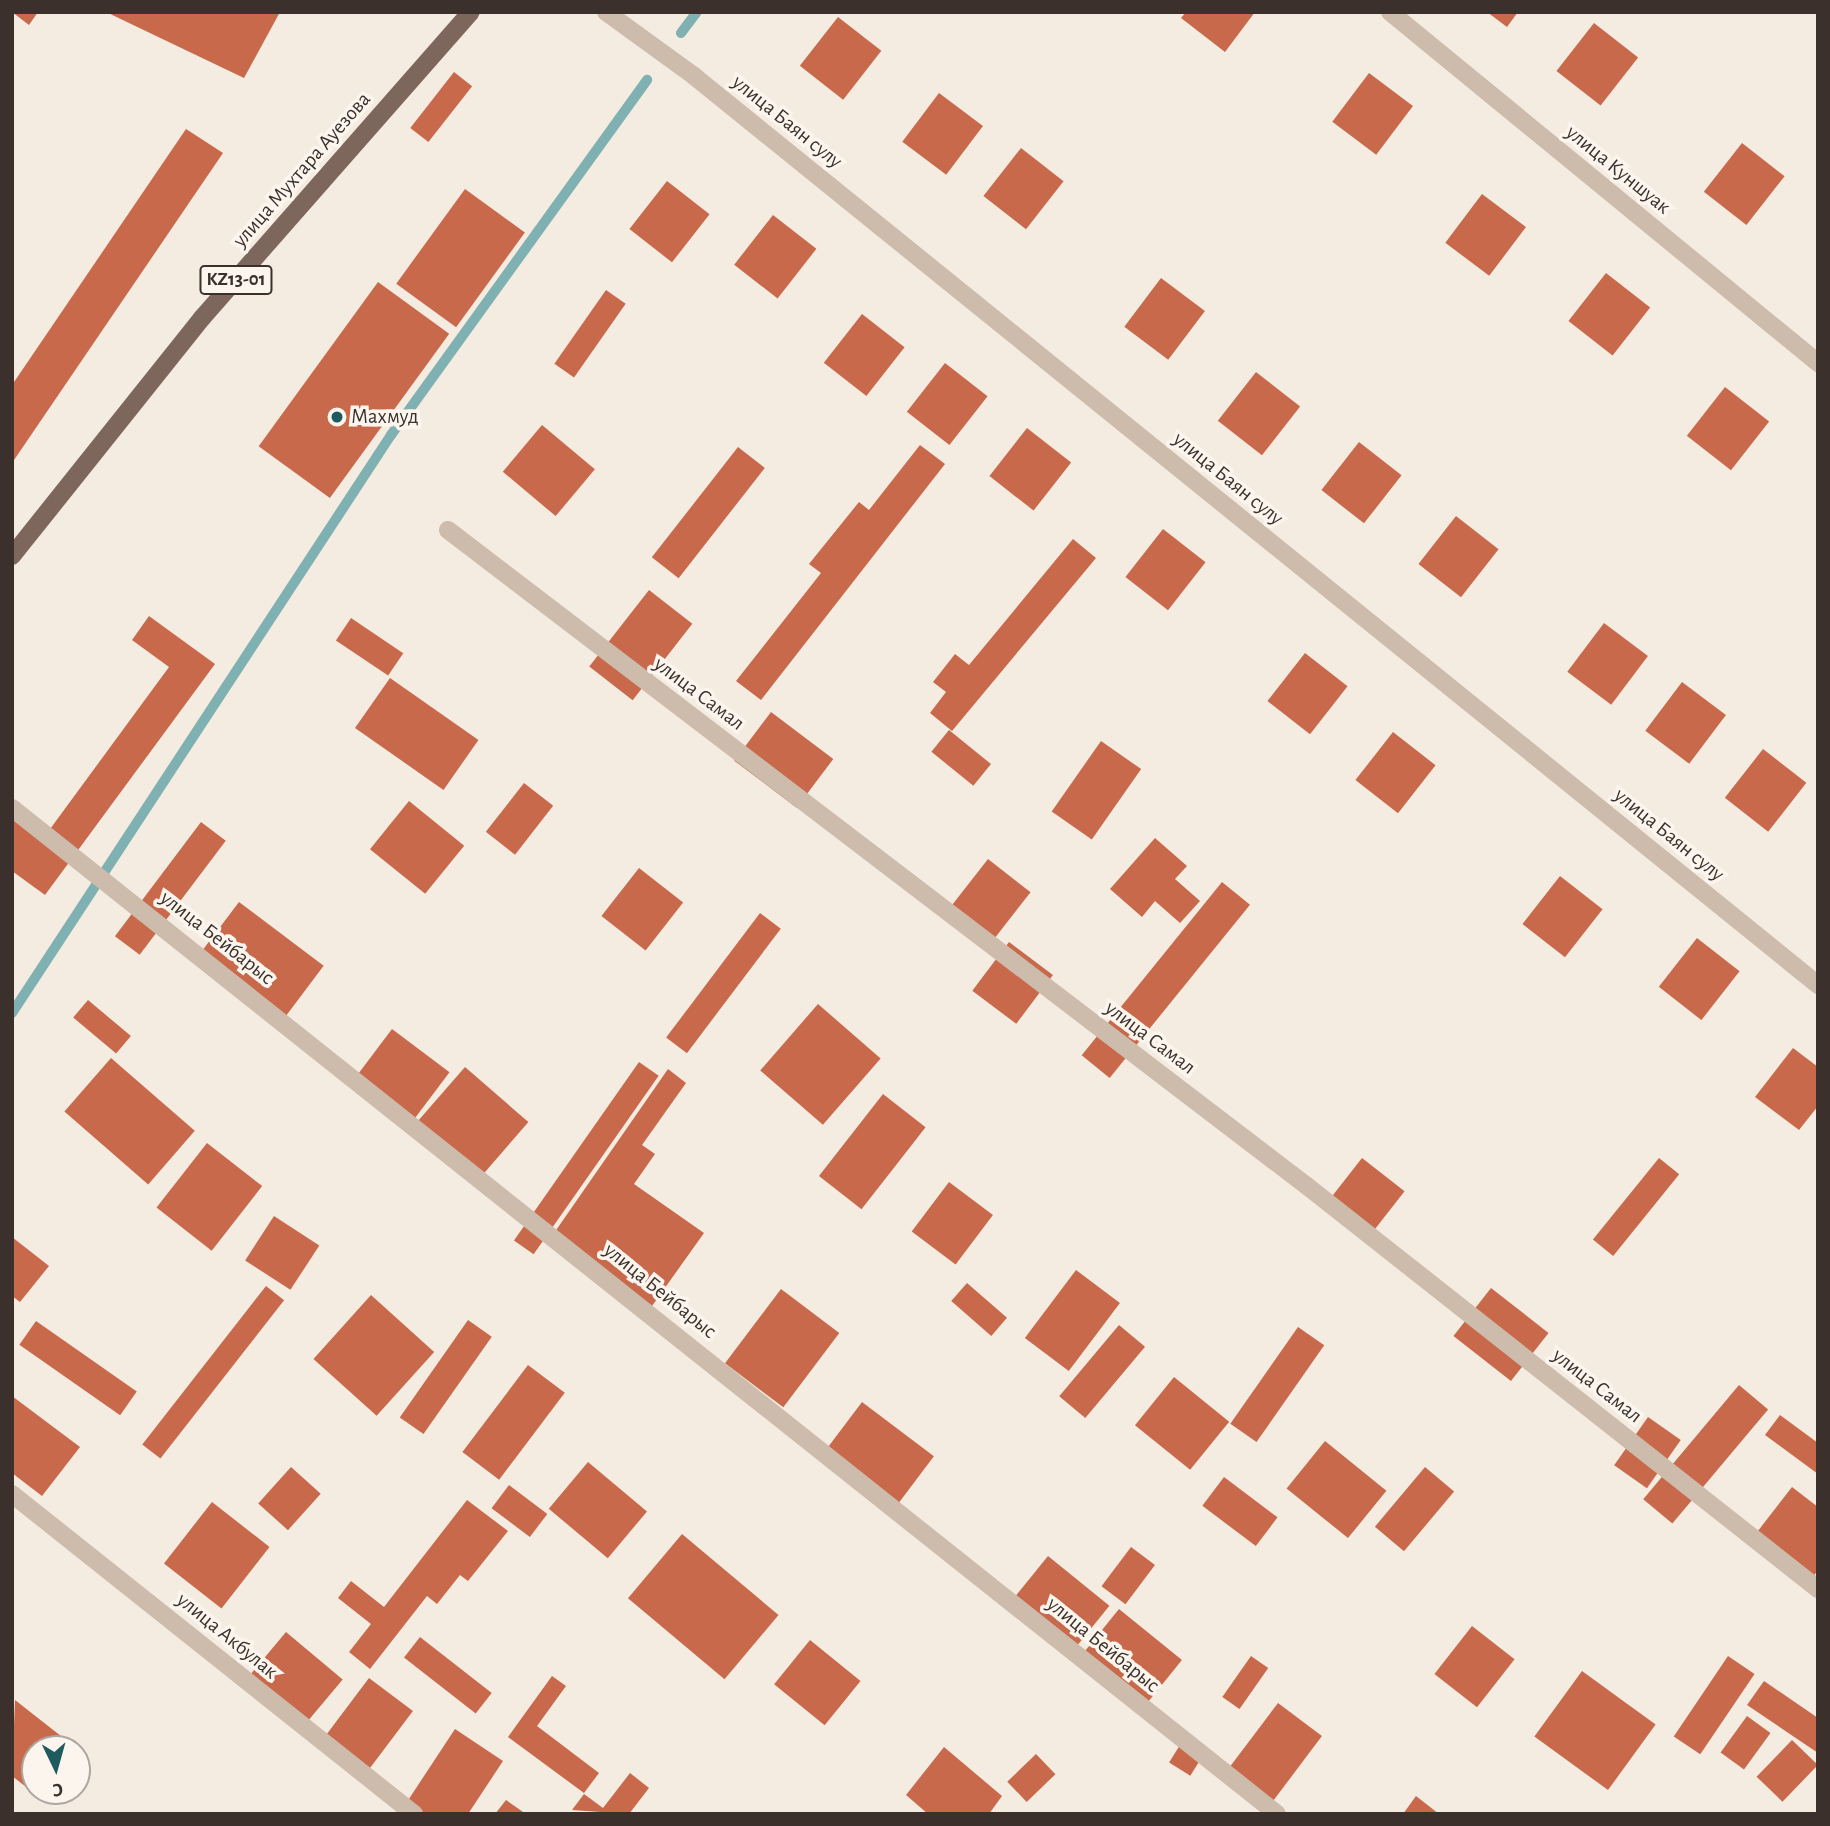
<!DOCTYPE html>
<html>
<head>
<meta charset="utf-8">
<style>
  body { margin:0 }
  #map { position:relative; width:1830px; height:1826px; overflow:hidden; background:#f4ebe1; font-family:"Alegreya Sans",sans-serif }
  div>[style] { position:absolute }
  .stream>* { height:10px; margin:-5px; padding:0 5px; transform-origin:5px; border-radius:5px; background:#7fb0b2 }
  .building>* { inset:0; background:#c8694b; transform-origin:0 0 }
  .minor>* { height:18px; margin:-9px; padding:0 9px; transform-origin:9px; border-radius:9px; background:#cdbbac }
  .major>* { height:18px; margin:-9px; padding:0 9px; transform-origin:9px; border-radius:9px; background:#7d675c }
  .dots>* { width:19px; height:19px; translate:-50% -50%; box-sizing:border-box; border:4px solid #fbf5ee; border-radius:50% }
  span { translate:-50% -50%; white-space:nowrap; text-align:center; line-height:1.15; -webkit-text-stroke:7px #fbf5ee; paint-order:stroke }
  .shield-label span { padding:2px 5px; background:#fbf5ee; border:2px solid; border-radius:5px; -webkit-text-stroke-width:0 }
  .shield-label { font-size:19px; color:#3b302b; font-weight:700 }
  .street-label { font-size:21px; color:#3b302b }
  .poi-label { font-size:21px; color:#3b302b }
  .left { translate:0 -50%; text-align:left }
  .frame { position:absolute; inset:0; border:14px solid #3b302b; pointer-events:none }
  .north { position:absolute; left:21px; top:1735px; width:70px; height:70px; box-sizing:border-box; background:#fbf5ee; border:2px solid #aea6a0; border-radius:50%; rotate:175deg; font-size:19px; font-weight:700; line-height:28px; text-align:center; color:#3b302b }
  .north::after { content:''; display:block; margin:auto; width:24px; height:32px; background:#1f5a5e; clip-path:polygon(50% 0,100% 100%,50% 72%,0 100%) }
</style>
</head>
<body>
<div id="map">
  <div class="stream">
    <i style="left:681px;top:33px;width:26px;rotate:-53deg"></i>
    <i style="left:12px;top:1013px;width:691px;rotate:-56.75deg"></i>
    <i style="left:391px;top:435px;width:438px;rotate:-54.2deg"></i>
  </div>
  <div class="building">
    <i style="clip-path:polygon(12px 12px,38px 12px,29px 25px)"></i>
    <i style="clip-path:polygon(106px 12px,280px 12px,244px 78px)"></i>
    <i style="clip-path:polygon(1186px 12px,1255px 12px,1225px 52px,1181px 18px)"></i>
    <i style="clip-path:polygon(1487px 12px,1518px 12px,1507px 27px)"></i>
    <i style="left:838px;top:17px;width:55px;height:62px;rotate:38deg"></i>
    <i style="left:1594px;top:23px;width:56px;height:61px;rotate:38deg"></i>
    <i style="left:454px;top:72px;width:23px;height:71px;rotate:38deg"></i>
    <i style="left:1369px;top:73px;width:55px;height:61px;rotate:37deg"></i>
    <i style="left:939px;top:93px;width:55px;height:61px;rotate:37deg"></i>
    <i style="clip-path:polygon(186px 129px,223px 153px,12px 463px,12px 385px)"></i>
    <i style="left:1742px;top:143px;width:54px;height:62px;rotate:38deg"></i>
    <i style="left:1021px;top:148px;width:54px;height:61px;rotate:38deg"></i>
    <i style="left:667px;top:181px;width:54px;height:61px;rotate:38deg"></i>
    <i style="left:465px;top:189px;width:74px;height:117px;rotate:36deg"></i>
    <i style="left:1482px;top:194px;width:55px;height:61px;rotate:37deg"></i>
    <i style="left:773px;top:215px;width:55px;height:63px;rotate:38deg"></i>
    <i style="left:1606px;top:273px;width:56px;height:61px;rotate:38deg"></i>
    <i style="left:1161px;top:278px;width:55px;height:61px;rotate:37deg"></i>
    <i style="left:378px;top:282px;width:88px;height:203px;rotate:36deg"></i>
    <i style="left:606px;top:290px;width:24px;height:90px;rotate:35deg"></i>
    <i style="left:862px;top:314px;width:54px;height:62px;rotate:38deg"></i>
    <i style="left:945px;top:363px;width:54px;height:62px;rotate:38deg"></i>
    <i style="left:1256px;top:372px;width:56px;height:62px;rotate:38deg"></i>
    <i style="left:1725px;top:387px;width:56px;height:62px;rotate:38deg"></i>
    <i style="left:542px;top:425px;width:69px;height:61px;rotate:40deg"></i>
    <i style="left:1027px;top:428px;width:56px;height:61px;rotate:38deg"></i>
    <i style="left:1359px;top:442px;width:54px;height:61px;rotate:38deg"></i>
    <i style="clip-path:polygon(920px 445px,945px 464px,761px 700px,736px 681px,821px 573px,809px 564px,859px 502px,869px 510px)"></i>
    <i style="left:738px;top:447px;width:34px;height:140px;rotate:38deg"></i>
    <i style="left:1456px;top:516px;width:54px;height:61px;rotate:38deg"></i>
    <i style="left:1163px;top:529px;width:54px;height:61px;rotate:38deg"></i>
    <i style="clip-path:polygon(1073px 539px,1096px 558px,952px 731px,930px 713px,946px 692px,933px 682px,955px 654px,969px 665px)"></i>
    <i style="left:649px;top:590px;width:55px;height:97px;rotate:38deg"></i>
    <i style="clip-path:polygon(149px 616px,215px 664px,45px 895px,12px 871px,12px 819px,42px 840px,169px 667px,132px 640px)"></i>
    <i style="left:351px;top:618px;width:63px;height:27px;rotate:34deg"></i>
    <i style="left:1604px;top:623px;width:55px;height:61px;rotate:37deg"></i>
    <i style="left:1305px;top:653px;width:54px;height:61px;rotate:38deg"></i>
    <i style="left:390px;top:678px;width:108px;height:61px;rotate:35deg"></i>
    <i style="left:1682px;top:682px;width:55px;height:61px;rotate:37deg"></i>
    <i style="left:771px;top:712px;width:78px;height:61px;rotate:37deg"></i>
    <i style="left:949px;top:730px;width:54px;height:28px;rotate:39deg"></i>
    <i style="left:1393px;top:732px;width:54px;height:61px;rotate:38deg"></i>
    <i style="left:1101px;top:741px;width:49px;height:86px;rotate:35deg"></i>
    <i style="left:1763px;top:749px;width:55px;height:62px;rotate:38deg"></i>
    <i style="left:524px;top:783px;width:37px;height:62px;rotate:38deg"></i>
    <i style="left:409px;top:801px;width:71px;height:62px;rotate:39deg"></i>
    <i style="left:201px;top:822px;width:31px;height:143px;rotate:37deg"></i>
    <i style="clip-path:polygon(1155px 838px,1187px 866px,1175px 879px,1200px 901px,1180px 923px,1155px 901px,1142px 917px,1110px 889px)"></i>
    <i style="left:988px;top:859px;width:54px;height:72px;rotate:38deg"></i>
    <i style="left:639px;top:868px;width:56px;height:61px;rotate:38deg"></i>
    <i style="left:1560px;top:876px;width:54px;height:61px;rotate:38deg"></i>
    <i style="left:1222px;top:882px;width:36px;height:223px;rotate:39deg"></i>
    <i style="left:239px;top:902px;width:106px;height:64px;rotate:37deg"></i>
    <i style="left:760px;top:913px;width:26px;height:156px;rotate:37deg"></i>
    <i style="left:1697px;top:938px;width:54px;height:62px;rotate:38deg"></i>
    <i style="left:1009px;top:942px;width:55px;height:61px;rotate:37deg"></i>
    <i style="left:88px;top:1000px;width:56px;height:23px;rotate:40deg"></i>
    <i style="left:818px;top:1004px;width:83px;height:88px;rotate:41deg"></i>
    <i style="left:392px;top:1029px;width:72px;height:61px;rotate:37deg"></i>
    <i style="clip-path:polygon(1793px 1048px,1818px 1067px,1818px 1106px,1799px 1130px,1755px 1097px)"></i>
    <i style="left:111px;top:1058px;width:111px;height:71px;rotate:41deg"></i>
    <i style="left:639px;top:1062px;width:24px;height:218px;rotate:35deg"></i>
    <i style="left:465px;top:1067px;width:84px;height:72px;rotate:41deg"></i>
    <i style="clip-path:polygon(668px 1069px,686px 1083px,642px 1145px,655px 1154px,634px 1184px,704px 1233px,652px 1306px,552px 1236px)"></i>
    <i style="left:883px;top:1094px;width:54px;height:104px;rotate:38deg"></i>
    <i style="left:207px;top:1143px;width:70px;height:82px;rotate:38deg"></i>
    <i style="left:1362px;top:1158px;width:54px;height:61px;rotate:38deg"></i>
    <i style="left:1659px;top:1158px;width:26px;height:105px;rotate:39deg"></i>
    <i style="left:949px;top:1182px;width:55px;height:62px;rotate:37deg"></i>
    <i style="left:274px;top:1216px;width:54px;height:53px;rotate:33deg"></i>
    <i style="clip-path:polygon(12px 1237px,49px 1266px,20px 1302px,12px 1296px)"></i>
    <i style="left:1076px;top:1270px;width:55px;height:85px;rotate:37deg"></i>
    <i style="left:967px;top:1283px;width:53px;height:24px;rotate:41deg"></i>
    <i style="left:266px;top:1286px;width:23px;height:201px;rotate:38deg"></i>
    <i style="left:1491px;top:1288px;width:73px;height:61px;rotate:38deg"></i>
    <i style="left:781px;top:1289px;width:73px;height:93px;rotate:37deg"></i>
    <i style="left:371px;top:1295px;width:85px;height:86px;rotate:42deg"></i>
    <i style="left:468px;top:1320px;width:29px;height:119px;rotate:35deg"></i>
    <i style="left:36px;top:1321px;width:123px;height:29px;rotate:35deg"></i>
    <i style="left:1119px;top:1325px;width:34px;height:93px;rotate:40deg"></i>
    <i style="left:1298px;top:1327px;width:32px;height:118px;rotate:35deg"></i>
    <i style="left:528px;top:1365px;width:46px;height:109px;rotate:37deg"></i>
    <i style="left:1174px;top:1377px;width:71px;height:62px;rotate:39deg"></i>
    <i style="left:1739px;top:1385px;width:38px;height:149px;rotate:40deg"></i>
    <i style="clip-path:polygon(12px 1396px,80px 1447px,42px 1496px,12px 1473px)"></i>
    <i style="left:862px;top:1402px;width:90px;height:61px;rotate:37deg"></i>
    <i style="clip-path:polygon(1780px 1415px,1818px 1443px,1818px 1474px,1765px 1435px)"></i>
    <i style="left:1648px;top:1417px;width:40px;height:59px;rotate:35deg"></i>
    <i style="left:1325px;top:1441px;width:79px;height:61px;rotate:39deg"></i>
    <i style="left:588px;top:1462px;width:77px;height:61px;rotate:40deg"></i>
    <i style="left:291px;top:1467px;width:40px;height:49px;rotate:42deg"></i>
    <i style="left:1425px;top:1467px;width:38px;height:78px;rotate:40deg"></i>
    <i style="left:1224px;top:1477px;width:67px;height:36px;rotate:37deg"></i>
    <i style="left:509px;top:1485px;width:48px;height:29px;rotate:37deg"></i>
    <i style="clip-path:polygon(1792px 1487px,1818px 1507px,1818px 1570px,1811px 1580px,1754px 1536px)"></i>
    <i style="clip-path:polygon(467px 1500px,508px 1531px,468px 1581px,460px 1575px,437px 1604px,427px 1596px,370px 1669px,349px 1652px,371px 1624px,338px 1598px,351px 1581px,384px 1607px)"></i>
    <i style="left:212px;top:1502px;width:73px;height:78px;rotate:38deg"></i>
    <i style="left:682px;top:1534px;width:126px;height:84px;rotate:40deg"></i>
    <i style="left:1131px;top:1547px;width:30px;height:49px;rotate:37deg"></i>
    <i style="left:1048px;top:1556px;width:79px;height:53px;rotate:39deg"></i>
    <i style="left:1119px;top:1609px;width:81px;height:55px;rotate:39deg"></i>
    <i style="left:1472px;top:1626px;width:54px;height:61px;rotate:38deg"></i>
    <i style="left:286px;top:1632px;width:74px;height:61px;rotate:40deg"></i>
    <i style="left:420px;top:1637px;width:91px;height:26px;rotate:38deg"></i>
    <i style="left:810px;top:1640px;width:65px;height:57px;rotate:39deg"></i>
    <i style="left:1251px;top:1656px;width:21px;height:50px;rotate:35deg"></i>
    <i style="left:1728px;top:1656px;width:32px;height:97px;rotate:34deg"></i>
    <i style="left:1582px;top:1671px;width:91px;height:81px;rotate:36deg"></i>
    <i style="clip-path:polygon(552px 1676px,566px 1686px,537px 1726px,599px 1773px,584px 1793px,508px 1737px)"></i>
    <i style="left:369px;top:1678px;width:55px;height:81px;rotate:37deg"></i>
    <i style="clip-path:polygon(1764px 1681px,1818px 1718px,1818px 1753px,1747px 1705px)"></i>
    <i style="clip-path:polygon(15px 1700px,80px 1751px,35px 1749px,35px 1791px,49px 1791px,43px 1800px,12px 1776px)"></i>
    <i style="left:1278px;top:1703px;width:55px;height:84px;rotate:37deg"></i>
    <i style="left:1747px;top:1716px;width:29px;height:45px;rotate:36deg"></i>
    <i style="clip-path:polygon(455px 1729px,503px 1761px,468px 1814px,399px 1814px)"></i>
    <i style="left:1185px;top:1737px;width:25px;height:30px;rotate:32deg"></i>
    <i style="left:1792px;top:1740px;width:36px;height:51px;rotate:44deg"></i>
    <i style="clip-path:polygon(944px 1747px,1002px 1796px,989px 1814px,928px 1814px,906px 1795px)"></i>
    <i style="left:1036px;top:1754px;width:28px;height:40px;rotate:46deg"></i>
    <i style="clip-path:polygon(630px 1773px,649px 1788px,629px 1814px,572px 1810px,584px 1794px,603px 1808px)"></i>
    <i style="clip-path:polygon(1416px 1796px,1439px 1814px,1403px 1814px)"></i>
    <i style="clip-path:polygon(506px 1800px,526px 1814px,495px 1814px)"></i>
  </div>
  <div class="minor">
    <i style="left:606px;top:12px;width:109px;rotate:36deg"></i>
    <i style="left:694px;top:76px;width:1446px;rotate:38.96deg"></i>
    <i style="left:1390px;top:12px;width:554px;rotate:39.35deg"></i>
    <i style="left:448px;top:530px;width:1081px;rotate:37.37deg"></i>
    <i style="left:1307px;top:1186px;width:651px;rotate:38.26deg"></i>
    <i style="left:12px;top:808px;width:1616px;rotate:38.49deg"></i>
    <i style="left:12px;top:1494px;width:514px;rotate:38.52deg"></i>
  </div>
  <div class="major">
    <i style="left:12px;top:556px;width:305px;rotate:-51.4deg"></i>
    <i style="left:202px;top:318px;width:407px;rotate:-48.7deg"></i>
  </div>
  <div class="dots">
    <i style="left:337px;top:417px;background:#1f5a5e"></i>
  </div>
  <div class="shield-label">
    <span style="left:236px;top:280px">KZ13-01</span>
  </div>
  <div class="street-label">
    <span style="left:787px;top:122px;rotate:39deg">улица Баян сулу</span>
    <span style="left:302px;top:170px;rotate:-49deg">улица Мухтара Ауезова</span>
    <span style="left:1618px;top:170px;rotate:39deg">улица Куншуак</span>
    <span style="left:1228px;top:479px;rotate:39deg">улица Баян сулу</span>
    <span style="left:699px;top:694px;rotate:37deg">улица Самал</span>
    <span style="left:1669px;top:835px;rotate:39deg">улица Баян сулу</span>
    <span style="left:217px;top:938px;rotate:38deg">улица Бейбарыс</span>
    <span style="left:1150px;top:1038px;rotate:37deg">улица Самал</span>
    <span style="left:660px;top:1291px;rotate:39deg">улица Бейбарыс</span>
    <span style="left:1597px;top:1386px;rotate:38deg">улица Самал</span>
    <span style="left:227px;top:1636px;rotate:39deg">улица Акбулак</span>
    <span style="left:1103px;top:1645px;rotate:39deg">улица Бейбарыс</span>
  </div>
  <div class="poi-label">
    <span class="left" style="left:351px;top:417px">Махмуд</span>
  </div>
  <div class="frame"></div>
  <div class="north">С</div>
</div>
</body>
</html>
